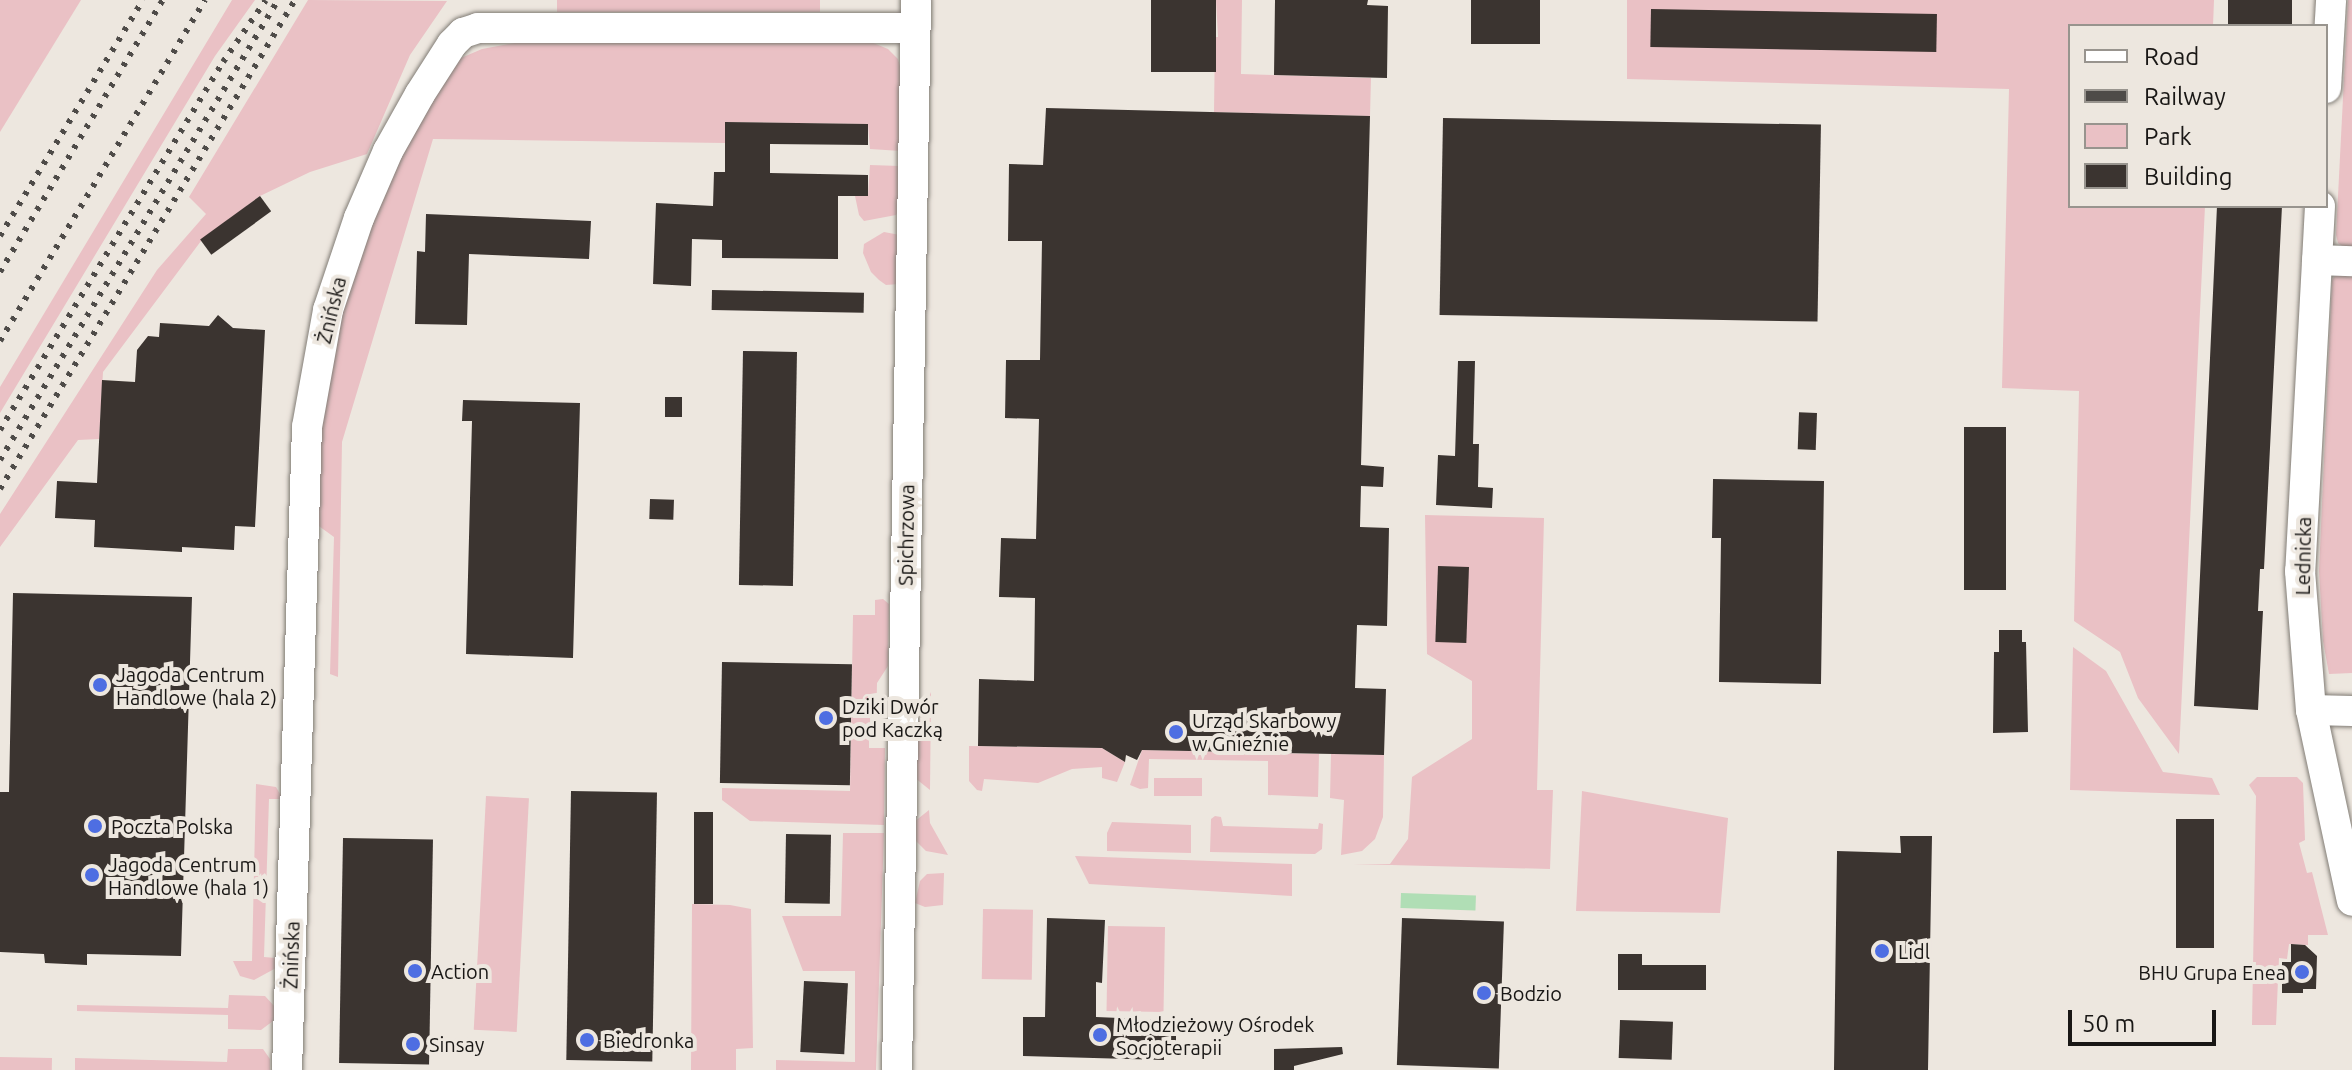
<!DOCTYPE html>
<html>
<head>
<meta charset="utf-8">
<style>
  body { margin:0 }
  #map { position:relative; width:2352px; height:1070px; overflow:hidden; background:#ede7df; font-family:Ubuntu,sans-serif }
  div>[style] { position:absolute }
  .green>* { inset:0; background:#eac1c5; transform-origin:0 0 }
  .water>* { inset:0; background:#b0deb5; transform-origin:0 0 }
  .building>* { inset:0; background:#3b3430; transform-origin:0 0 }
  .roads { filter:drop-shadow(0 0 2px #817c75) drop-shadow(0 0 2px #817c75) }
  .minor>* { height:30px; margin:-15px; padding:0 15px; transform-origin:15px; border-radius:15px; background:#fff }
  .rail>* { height:6px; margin-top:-3px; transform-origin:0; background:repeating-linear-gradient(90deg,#4e4b48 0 4px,transparent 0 12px) }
  .dots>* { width:22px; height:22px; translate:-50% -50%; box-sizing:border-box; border:4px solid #ede7df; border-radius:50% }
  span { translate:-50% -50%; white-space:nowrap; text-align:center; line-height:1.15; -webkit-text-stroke:8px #ede7df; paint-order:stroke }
  .street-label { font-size:20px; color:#191715 }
  .poi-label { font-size:20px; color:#191715 }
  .left { translate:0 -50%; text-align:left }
  .right { translate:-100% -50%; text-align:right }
  .legend { position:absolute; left:2068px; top:24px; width:260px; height:184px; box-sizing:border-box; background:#ede7df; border:2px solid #98948e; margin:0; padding:10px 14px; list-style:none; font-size:24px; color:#191715 }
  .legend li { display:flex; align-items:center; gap:16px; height:40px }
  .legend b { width:40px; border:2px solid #98948e }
  .scale { position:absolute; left:2068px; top:1010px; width:148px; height:36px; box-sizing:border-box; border:4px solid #191715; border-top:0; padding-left:10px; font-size:24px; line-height:28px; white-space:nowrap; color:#191715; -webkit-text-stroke:6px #ede7df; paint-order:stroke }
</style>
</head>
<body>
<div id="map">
  <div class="green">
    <i style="clip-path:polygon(0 0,81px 0,0 132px)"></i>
    <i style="clip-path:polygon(232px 0,255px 0,215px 56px,0 413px,0 387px)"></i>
    <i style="clip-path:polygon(308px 0,447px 1px,410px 55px,367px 154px,310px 172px,260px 196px,201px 241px,103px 372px,99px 439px,78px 440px,0 547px,0 514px,157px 270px,206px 214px,189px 197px)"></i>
    <i style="left:557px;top:0;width:263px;height:12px"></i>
    <i style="clip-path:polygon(1216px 0,1242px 0,1241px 74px,1371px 78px,1370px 116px,1214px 112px,1215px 37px,1218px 37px)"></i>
    <i style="clip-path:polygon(1627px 0,2214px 0,2213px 26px,2070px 26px,2070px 206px,2205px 206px,2179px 754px,2138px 698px,2120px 652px,2074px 621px,2079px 391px,2002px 388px,2009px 89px,1627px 79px)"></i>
    <i style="clip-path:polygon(2348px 0,2352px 0,2352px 253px,2338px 243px,2336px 235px)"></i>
    <i style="clip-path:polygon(530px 40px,871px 42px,888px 49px,898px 59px,902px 73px,901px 151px,870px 149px,868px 124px,725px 122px,725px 143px,433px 139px,342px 442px,338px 677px,330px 674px,334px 537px,316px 524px,319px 430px,327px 363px,354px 265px,409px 140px,446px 77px,461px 58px,482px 49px)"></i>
    <i style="clip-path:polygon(870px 165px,900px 166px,900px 209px,896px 215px,864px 221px,859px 215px,855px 196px,868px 196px)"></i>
    <i style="clip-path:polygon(884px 232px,900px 235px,899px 284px,886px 285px,879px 280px,871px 272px,863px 253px,864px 244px)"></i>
    <i style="clip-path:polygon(2352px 269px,2352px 673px,2329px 674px,2323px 641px,2319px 571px,2332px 280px,2338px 272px)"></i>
    <i style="clip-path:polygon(1425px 515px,1544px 518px,1537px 790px,1553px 790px,1550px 869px,1353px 864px,1390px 864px,1408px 839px,1412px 777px,1472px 739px,1472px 681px,1427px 654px)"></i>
    <i style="clip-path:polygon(883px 599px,889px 604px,888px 666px,877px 683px,876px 724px,869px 732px,869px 748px,885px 748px,884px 825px,750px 821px,722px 800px,722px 788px,850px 791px,853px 615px,875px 615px,875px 600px)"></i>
    <i style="clip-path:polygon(2073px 647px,2106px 671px,2163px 772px,2212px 778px,2220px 795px,2070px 790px)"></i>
    <i style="clip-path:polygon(931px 692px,930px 790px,915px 778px,916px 730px)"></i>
    <i style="clip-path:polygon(969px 746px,1102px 748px,1125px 762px,1117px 782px,1102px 778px,1102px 767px,1072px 769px,1038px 783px,984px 779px,982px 791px,977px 790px,969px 781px)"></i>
    <i style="clip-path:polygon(1142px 750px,1319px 754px,1318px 797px,1268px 795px,1268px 761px,1149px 759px,1148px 788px,1140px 789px,1130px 785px)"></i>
    <i style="clip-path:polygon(1331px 754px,1384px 755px,1383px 817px,1375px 839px,1362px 851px,1341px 855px,1344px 800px,1330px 798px)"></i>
    <i style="clip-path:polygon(2257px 777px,2297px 777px,2303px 783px,2305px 840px,2299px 843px,2307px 873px,2312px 872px,2328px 935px,2308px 935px,2308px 945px,2289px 944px,2287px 959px,2279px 958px,2276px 1025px,2252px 1025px,2256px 796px,2249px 785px)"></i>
    <i style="left:1154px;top:778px;width:48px;height:18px"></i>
    <i style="clip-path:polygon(256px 784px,276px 787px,283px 799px,269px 799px,264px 957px,276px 958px,276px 968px,254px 980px,240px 976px,233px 961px,252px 961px)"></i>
    <i style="clip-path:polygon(1582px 791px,1728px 818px,1720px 913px,1576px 911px)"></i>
    <i style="left:486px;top:796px;width:43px;height:234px;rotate:3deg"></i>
    <i style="clip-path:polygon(929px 810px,930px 823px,948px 855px,926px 851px,914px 839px,914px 822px)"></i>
    <i style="clip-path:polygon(1215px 816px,1221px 817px,1223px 826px,1318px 829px,1319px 823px,1323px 824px,1322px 849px,1315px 854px,1210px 852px,1211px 819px)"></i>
    <i style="clip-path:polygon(1112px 822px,1191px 825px,1191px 853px,1107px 851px,1107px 833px)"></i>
    <i style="clip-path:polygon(843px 833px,884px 833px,876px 1070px,776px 1070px,776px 1060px,855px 1062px,855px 971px,803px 971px,782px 916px,841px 916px)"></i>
    <i style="clip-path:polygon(1075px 856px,1292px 864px,1292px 896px,1089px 884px)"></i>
    <i style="clip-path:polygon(944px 873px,943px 905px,925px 907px,915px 903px,920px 881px,927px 874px)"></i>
    <i style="clip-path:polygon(692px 904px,730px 905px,751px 909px,753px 1048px,736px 1049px,736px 1070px,691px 1070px)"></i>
    <i style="left:983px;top:909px;width:50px;height:70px;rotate:1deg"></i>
    <i style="left:1108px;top:926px;width:57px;height:85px;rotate:1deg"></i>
    <i style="clip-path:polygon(229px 995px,265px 996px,276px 1008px,273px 1021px,261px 1030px,228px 1029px,228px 1015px,77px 1011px,77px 1005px,228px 1008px)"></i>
    <i style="clip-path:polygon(228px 1049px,263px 1049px,270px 1059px,270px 1070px,75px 1070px,75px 1058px,227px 1062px)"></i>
    <i style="left:0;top:1057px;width:52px;height:13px;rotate:1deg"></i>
  </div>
  <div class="water">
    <i style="left:1401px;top:893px;width:75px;height:15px;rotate:2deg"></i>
  </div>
  <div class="building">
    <i style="left:1151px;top:0;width:65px;height:72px"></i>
    <i style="clip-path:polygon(1275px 0,1368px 0,1367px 5px,1388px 6px,1387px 78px,1274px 75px)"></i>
    <i style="left:1471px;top:0;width:69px;height:44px"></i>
    <i style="left:2228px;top:0;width:64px;height:26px"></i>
    <i style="left:1651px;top:9px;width:286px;height:38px;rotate:1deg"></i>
    <i style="clip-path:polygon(1046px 108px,1370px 116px,1361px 465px,1384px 467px,1383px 487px,1361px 486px,1360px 527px,1389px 528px,1387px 626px,1357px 625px,1355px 688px,1386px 689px,1384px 755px,1142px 750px,1137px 760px,1126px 755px,1125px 762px,1102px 748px,978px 746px,979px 679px,1034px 681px,1035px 598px,999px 597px,1001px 538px,1036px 539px,1039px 419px,1005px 418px,1006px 360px,1040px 360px,1042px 241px,1008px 241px,1009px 164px,1043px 165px)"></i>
    <i style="left:1443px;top:118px;width:378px;height:197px;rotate:1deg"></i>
    <i style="clip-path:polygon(725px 122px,868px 124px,868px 145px,770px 144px,770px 173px,868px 175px,868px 196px,838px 196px,838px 259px,722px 258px,722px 240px,692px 239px,691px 286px,653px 284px,656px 203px,713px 206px,714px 172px,725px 172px)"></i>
    <i style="left:260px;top:196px;width:19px;height:74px;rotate:54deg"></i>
    <i style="clip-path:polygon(2217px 206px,2282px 206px,2264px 569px,2260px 569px,2258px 611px,2263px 611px,2258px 710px,2194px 706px)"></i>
    <i style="clip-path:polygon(426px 214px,591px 221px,589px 259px,469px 254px,467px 325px,415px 324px,417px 251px,425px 252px)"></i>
    <i style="left:712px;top:290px;width:152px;height:20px;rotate:1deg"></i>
    <i style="clip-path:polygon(218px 315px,233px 328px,265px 330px,255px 527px,235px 526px,234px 550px,182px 547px,182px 552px,94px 547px,95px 520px,55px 518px,57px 481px,97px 483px,102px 380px,135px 382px,137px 350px,148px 336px,159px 337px,160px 323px,209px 326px)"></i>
    <i style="left:743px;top:351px;width:54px;height:234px;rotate:1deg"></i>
    <i style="clip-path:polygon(1458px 361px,1475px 361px,1473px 444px,1479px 444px,1478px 487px,1493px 488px,1492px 508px,1436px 505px,1438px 455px,1455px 456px)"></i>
    <i style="left:665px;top:397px;width:17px;height:20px"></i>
    <i style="clip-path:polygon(463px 400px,580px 403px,573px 658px,466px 654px,472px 421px,462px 421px)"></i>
    <i style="left:1817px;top:413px;width:37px;height:18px;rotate:92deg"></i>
    <i style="left:1964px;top:427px;width:42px;height:163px"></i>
    <i style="clip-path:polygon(1713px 479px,1824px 481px,1821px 684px,1719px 682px,1721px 538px,1712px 538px)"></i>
    <i style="left:650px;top:499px;width:24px;height:20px;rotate:2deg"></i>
    <i style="left:1438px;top:566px;width:31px;height:76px;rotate:2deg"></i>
    <i style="clip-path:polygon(13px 593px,192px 597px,181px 956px,87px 954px,87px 965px,45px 963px,44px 954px,0 952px,0 792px,9px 792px)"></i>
    <i style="clip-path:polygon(1999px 630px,2022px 630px,2022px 642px,2026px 642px,2028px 732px,1993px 733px,1994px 652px,1999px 652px)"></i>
    <i style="left:722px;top:662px;width:130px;height:121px;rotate:1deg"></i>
    <i style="left:571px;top:791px;width:86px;height:269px;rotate:1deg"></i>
    <i style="left:694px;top:812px;width:19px;height:92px"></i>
    <i style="left:2176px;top:819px;width:38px;height:129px"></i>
    <i style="left:786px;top:834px;width:45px;height:69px;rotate:1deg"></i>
    <i style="clip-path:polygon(1900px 836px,1932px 836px,1928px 1070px,1834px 1070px,1837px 851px,1901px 853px)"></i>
    <i style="left:343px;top:838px;width:90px;height:225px;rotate:1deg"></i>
    <i style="clip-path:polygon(1047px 918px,1105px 920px,1102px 983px,1096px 982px,1096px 1017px,1166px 1020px,1166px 1028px,1176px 1028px,1176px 1055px,1164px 1055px,1164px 1060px,1023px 1056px,1023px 1017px,1045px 1017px)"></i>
    <i style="left:1402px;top:918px;width:102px;height:147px;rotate:2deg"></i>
    <i style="clip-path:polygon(2291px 944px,2305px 945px,2317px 956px,2316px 989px,2303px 989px,2303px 993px,2282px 993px,2282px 962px,2291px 962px)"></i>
    <i style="clip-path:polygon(1618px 954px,1642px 954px,1642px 965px,1706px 965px,1706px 990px,1618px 990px)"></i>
    <i style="left:804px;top:981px;width:44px;height:71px;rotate:3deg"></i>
    <i style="left:1620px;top:1020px;width:53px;height:38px;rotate:2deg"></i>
    <i style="clip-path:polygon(1342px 1047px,1343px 1054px,1294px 1066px,1294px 1070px,1274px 1070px,1274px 1049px)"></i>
  </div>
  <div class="roads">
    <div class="minor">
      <i style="left:2326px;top:88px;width:88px;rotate:-86.7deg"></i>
      <i style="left:2320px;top:206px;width:366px;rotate:93.1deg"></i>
      <i style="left:2300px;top:571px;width:139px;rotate:85.5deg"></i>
      <i style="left:2311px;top:710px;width:195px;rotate:77.9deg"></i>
      <i style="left:2317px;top:260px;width:35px;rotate:2deg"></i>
      <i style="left:2311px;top:710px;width:41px;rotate:1.4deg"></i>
      <i style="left:287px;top:1070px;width:643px;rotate:-88.22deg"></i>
      <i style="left:307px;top:427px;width:119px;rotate:-79.8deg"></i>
      <i style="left:328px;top:310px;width:97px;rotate:-71.4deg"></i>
      <i style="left:359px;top:218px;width:73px;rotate:-66.6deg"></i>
      <i style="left:388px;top:151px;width:65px;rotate:-60.7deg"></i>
      <i style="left:420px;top:94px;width:59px;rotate:-57.4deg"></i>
      <i style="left:452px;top:44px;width:16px;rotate:-45deg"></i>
      <i style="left:463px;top:33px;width:16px;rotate:-18deg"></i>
      <i style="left:478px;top:28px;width:437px"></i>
      <i style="left:897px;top:1070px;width:1070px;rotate:-88.98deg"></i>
    </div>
  </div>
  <div class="rail">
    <i style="left:0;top:236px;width:276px;rotate:-58.8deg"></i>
    <i style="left:0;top:272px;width:317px;rotate:-59.1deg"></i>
    <i style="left:0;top:341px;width:398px;rotate:-59deg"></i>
    <i style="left:0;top:430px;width:430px;rotate:-58.8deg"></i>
    <i style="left:223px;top:62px;width:75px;rotate:-55.3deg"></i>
    <i style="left:0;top:460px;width:537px;rotate:-58.85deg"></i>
    <i style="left:0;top:489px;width:571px;rotate:-58.9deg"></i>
  </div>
  <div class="dots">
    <i style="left:100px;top:685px;background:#4e6ee2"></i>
    <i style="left:826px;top:718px;background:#4e6ee2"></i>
    <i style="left:1176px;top:732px;background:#4e6ee2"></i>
    <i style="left:95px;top:826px;background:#4e6ee2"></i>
    <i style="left:92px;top:875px;background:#4e6ee2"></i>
    <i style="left:1882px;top:951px;background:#4e6ee2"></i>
    <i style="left:415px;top:971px;background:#4e6ee2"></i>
    <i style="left:2302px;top:972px;background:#4e6ee2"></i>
    <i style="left:1484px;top:993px;background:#4e6ee2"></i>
    <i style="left:1100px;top:1035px;background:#4e6ee2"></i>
    <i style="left:587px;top:1040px;background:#4e6ee2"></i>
    <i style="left:413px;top:1044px;background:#4e6ee2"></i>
  </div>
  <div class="street-label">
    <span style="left:331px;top:310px;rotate:-76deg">Żnińska</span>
    <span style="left:906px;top:535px;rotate:-89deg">Spichrzowa</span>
    <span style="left:2303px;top:556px;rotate:-89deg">Lednicka</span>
    <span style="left:291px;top:955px;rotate:-88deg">Żnińska</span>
  </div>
  <div class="poi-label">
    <span class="left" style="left:116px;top:686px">Jagoda Centrum<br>Handlowe (hala 2)</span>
    <span class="left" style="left:842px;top:718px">Dziki Dwór<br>pod Kaczką</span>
    <span class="left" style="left:1192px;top:732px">Urząd Skarbowy<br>w Gnieźnie</span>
    <span class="left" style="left:111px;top:826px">Poczta Polska</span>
    <span class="left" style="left:108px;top:876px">Jagoda Centrum<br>Handlowe (hala 1)</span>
    <span class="left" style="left:1898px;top:951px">Lidl</span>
    <span class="left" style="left:431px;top:971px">Action</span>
    <span class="right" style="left:2286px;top:972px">BHU Grupa Enea</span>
    <span class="left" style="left:1500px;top:993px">Bodzio</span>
    <span class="left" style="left:1116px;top:1036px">Młodzieżowy Ośrodek<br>Socjoterapii</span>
    <span class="left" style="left:603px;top:1040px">Biedronka</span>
    <span class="left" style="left:429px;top:1044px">Sinsay</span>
  </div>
  <ul class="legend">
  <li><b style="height:10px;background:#fff"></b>Road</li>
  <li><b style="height:10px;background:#4e4b48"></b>Railway</li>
  <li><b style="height:22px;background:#eac1c5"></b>Park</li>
  <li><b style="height:22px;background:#3b3430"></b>Building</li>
  </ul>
  <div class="scale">50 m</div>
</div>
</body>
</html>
